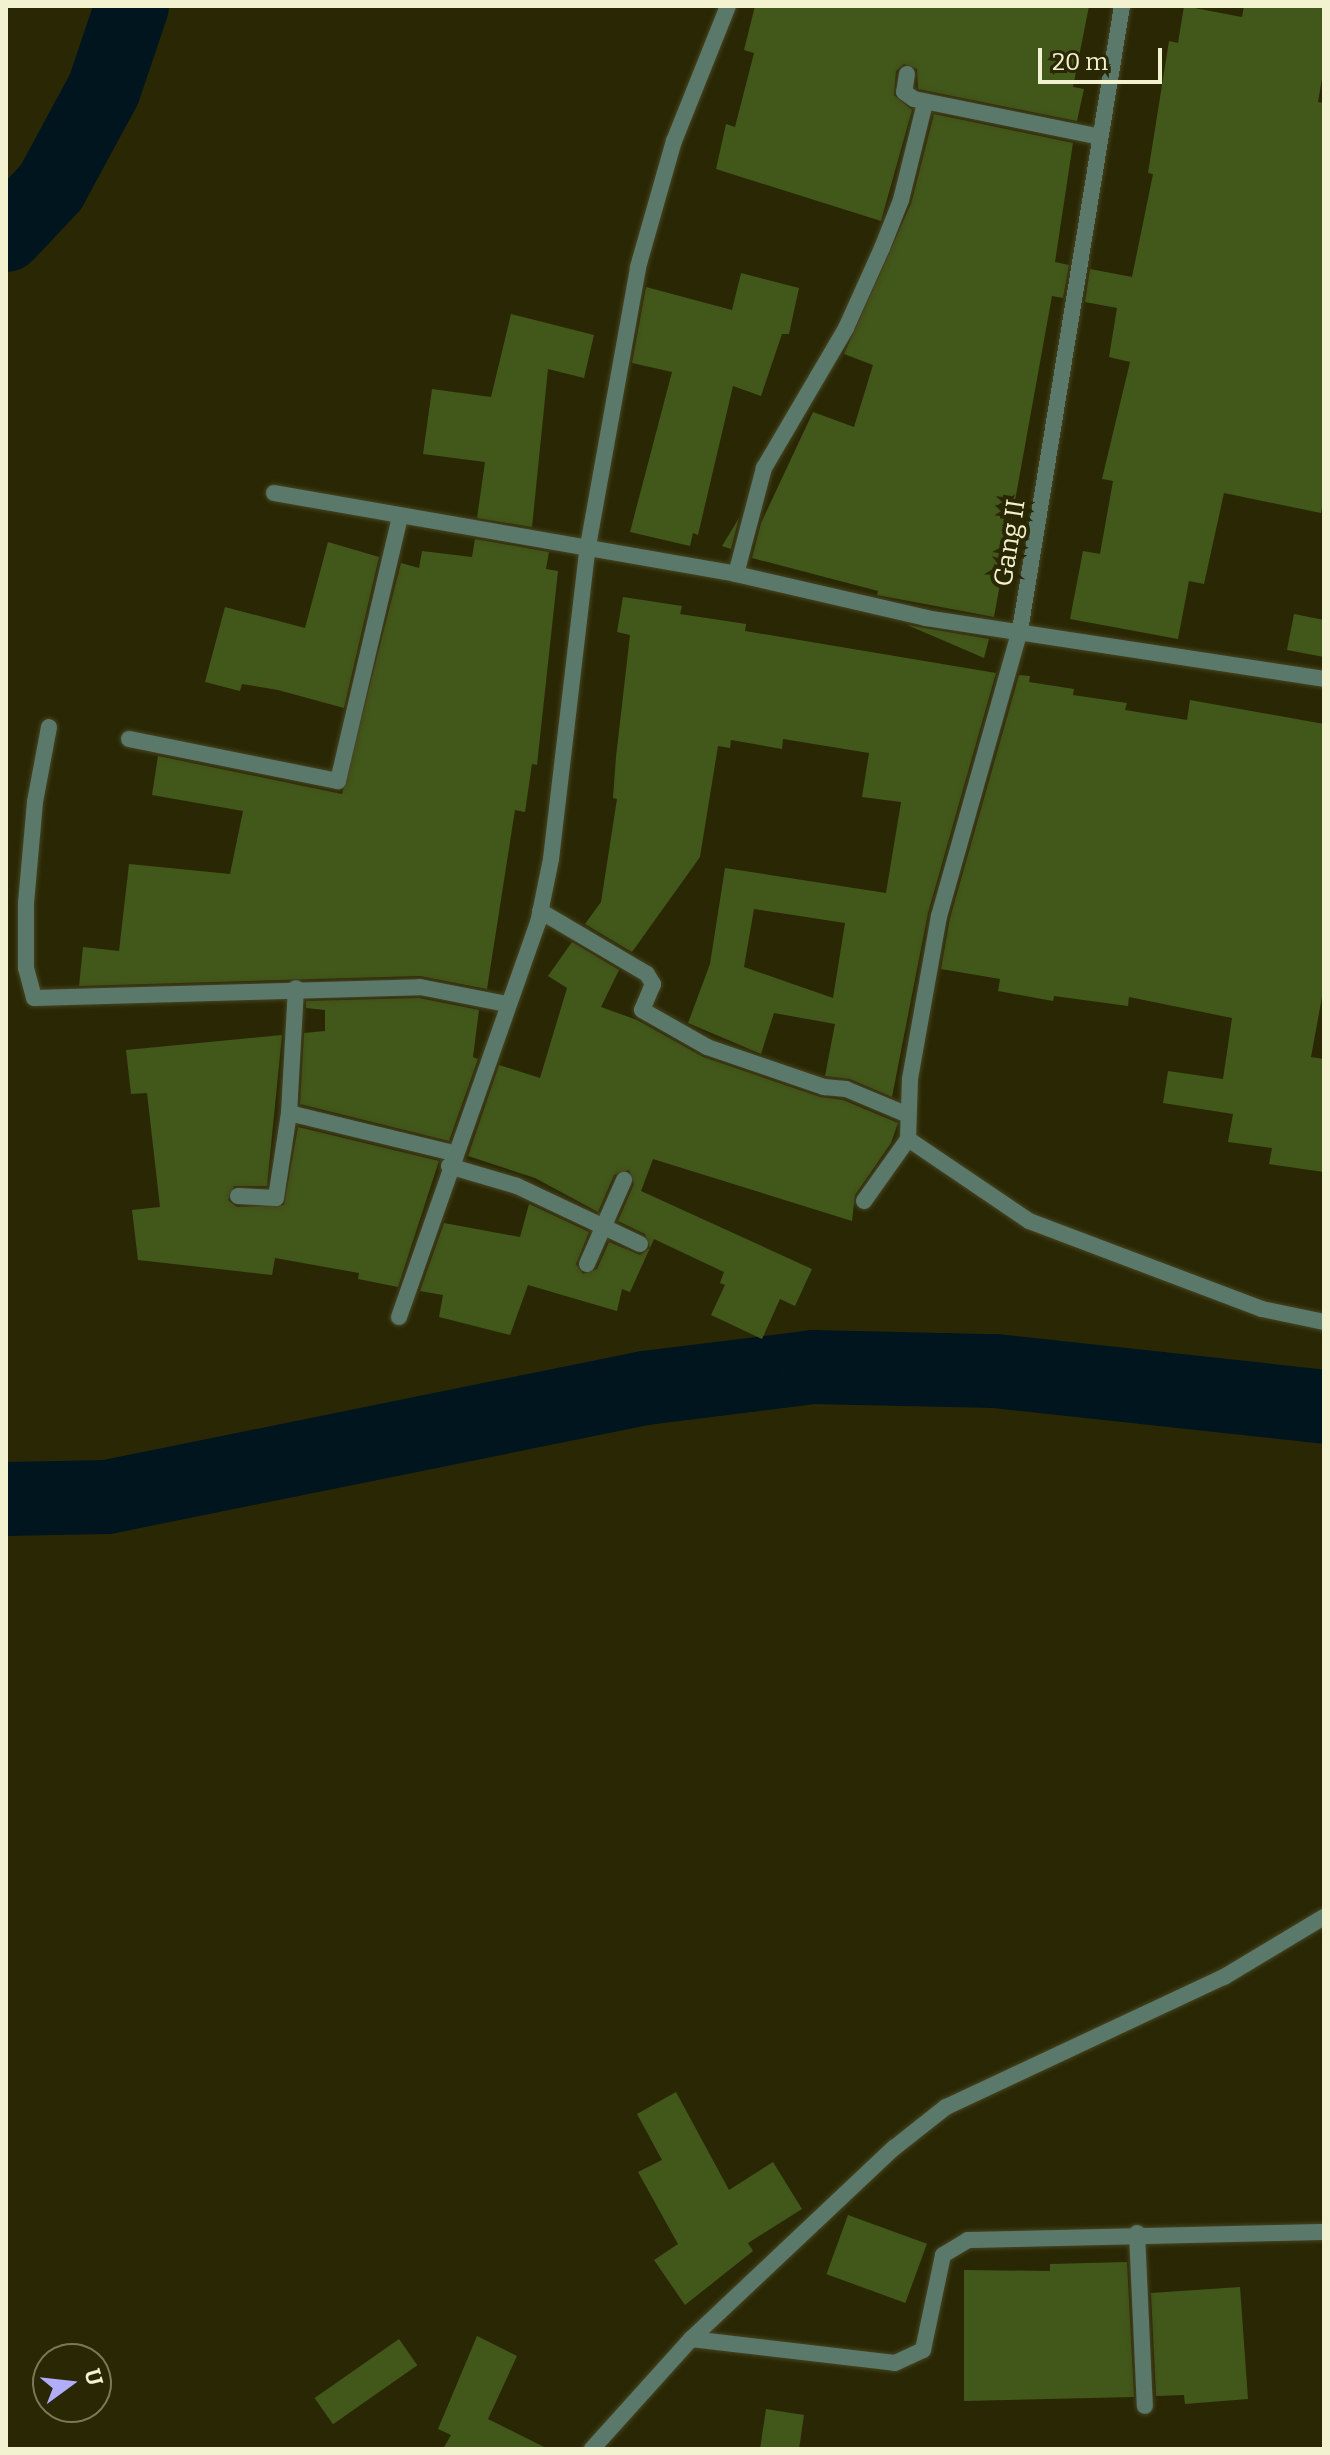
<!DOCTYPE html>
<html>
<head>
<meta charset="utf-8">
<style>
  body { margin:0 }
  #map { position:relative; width:1330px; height:2455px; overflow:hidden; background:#2a2804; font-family:Bitter,serif }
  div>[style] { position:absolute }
  .river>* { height:74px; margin:-37px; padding:0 37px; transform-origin:37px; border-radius:37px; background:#00151e }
  .building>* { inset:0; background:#42571a; transform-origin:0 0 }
  .roads { filter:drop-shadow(0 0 2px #464421) drop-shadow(0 0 2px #464421) }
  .minor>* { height:16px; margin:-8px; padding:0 8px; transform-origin:8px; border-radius:8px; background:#5b796b }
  span { translate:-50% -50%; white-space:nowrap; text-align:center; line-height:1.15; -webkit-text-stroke:8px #2a2804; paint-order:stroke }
  .street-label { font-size:26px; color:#f3f2d0 }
  .frame { position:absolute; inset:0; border:8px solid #f3f2d0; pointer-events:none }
  .north { position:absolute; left:32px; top:2343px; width:80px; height:80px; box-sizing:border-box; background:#2a2804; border:2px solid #7a7956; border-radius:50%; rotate:75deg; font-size:22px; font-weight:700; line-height:32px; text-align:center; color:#f3f2d0 }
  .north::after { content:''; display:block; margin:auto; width:28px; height:36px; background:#b2adf9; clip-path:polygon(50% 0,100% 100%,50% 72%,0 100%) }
  .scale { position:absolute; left:1038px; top:48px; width:124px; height:36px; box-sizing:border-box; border:4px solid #f3f2d0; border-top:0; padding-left:10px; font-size:24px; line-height:28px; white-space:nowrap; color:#f3f2d0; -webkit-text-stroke:6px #2a2804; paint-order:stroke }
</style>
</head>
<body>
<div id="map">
  <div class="river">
    <i style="left:6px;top:235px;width:66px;rotate:-46.8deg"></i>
    <i style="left:51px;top:187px;width:111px;rotate:-61.6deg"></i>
    <i style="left:104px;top:89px;width:88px;rotate:-71.4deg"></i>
    <i style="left:6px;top:1499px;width:101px;rotate:-1.1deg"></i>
    <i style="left:107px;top:1497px;width:549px;rotate:-11.45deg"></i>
    <i style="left:645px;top:1388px;width:169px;rotate:-7.1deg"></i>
    <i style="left:813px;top:1367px;width:182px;rotate:1.3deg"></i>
    <i style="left:995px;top:1371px;width:331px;rotate:6.2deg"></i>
  </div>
  <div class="building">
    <i style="clip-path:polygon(755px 6px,1089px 6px,1073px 87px,1084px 89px,1077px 121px,918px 89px,917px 69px,904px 64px,896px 71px,894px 95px,912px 110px,881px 221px,716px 169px,726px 124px,735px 127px,754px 53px,744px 50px)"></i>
    <i style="clip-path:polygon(1184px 6px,1242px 17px,1244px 6px,1324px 6px,1324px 67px,1318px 102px,1324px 103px,1324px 495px,1321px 513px,1224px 493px,1204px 584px,1189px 581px,1178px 639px,1070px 619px,1083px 551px,1100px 554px,1113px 481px,1102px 479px,1130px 362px,1109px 357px,1117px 308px,1085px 302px,1090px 269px,1132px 277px,1153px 174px,1148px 173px,1169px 41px,1178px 43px)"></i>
    <i style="clip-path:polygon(934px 114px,1073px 143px,1055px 262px,1069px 265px,1063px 298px,1052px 296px,994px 617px,877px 595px,878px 591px,752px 558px,761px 523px,813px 412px,854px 427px,873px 365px,844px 354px,911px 204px)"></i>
    <i style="clip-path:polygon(741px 273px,799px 288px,789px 334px,782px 334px,761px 396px,733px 386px,698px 535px,693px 533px,690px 546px,630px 532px,672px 372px,632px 363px,646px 287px,732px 310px)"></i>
    <i style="clip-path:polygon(511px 314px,594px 335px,584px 378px,548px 369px,532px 527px,477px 518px,485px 462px,423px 454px,432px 389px,491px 397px)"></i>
    <i style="clip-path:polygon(739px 518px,731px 549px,722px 546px)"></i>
    <i style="clip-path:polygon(475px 539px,549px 552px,546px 569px,558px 571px,537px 765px,532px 764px,525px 812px,515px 810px,487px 989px,420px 976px,79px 986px,83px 947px,119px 951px,129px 864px,230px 874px,243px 811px,152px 795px,158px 756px,342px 794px,401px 563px,419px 568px,422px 551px,472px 557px)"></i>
    <i style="clip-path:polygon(328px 542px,379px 557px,344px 708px,278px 690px,242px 684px,240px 691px,205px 682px,225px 607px,305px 628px)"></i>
    <i style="clip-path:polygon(evenodd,623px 597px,682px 606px,680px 614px,746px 624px,745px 631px,996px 673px,928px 913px,892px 1097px,850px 1079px,825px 1076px,835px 1024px,774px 1013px,761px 1054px,688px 1023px,710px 964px,725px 868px,886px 893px,901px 802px,862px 797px,869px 753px,783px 739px,782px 749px,731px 740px,730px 748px,718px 746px,700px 857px,632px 952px,585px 924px,601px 902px,617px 799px,613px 798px,616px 757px,630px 635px,617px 632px,623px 597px,754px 909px,845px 923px,833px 998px,744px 967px,754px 909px)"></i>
    <i style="clip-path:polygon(1294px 614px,1324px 620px,1324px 657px,1287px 650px)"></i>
    <i style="clip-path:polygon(907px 625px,989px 639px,984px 658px,940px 639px)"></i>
    <i style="clip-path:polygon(1019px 675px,1030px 676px,1029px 682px,1074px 689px,1073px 695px,1127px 703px,1125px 710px,1187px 720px,1190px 700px,1324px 724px,1324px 986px,1311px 1057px,1324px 1059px,1324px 1172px,1269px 1164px,1272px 1148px,1228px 1142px,1233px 1114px,1163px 1103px,1168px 1071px,1223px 1079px,1232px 1018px,1129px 997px,1128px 1006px,1054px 996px,1053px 1001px,998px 991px,1000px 979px,941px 969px,950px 918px)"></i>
    <i style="clip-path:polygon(572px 942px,619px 970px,601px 1007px,637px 1020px,703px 1057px,820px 1097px,843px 1100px,898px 1123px,891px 1143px,855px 1195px,852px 1221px,653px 1159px,641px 1191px,812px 1269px,795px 1306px,780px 1299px,762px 1339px,711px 1315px,725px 1285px,720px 1283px,724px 1272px,654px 1239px,630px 1292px,622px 1289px,617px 1311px,528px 1285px,510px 1335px,439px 1317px,443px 1295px,420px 1291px,444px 1223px,520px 1237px,529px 1204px,589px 1232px,576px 1264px,583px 1274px,597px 1269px,609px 1242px,640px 1255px,650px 1248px,645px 1234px,618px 1221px,634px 1184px,629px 1170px,614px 1175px,598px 1212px,535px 1178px,468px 1156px,499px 1065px,540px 1078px,567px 988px,548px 976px)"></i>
    <i style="clip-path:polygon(419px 998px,479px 1010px,473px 1057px,478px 1059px,449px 1141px,300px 1104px,304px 1033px,325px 1031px,325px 1010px,306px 1008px,306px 1001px)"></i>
    <i style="clip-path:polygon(282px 1035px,267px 1186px,234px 1186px,228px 1200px,237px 1207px,284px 1205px,298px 1127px,439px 1161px,398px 1287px,358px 1279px,359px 1273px,275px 1258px,272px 1275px,138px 1260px,132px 1210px,160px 1207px,147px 1093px,131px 1094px,126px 1050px)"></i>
    <i style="clip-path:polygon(676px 2092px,729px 2190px,773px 2162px,802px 2209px,748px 2243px,753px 2251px,685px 2305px,654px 2260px,678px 2244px,638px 2172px,662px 2160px,637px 2114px)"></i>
    <i style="left:848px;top:2215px;width:84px;height:63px;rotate:20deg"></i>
    <i style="clip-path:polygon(1127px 2262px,1134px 2397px,964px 2401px,964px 2270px,1050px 2271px,1050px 2264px)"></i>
    <i style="clip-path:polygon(1240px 2287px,1248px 2399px,1185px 2404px,1184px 2395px,1156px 2396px,1151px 2293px)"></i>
    <i style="clip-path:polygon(477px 2336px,517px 2356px,488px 2419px,548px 2449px,443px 2449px,451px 2435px,438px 2429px)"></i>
    <i style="left:399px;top:2339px;width:32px;height:103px;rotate:55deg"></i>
    <i style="clip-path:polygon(766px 2409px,804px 2415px,799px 2449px,760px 2449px)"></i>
  </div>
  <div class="roads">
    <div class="minor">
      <i style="left:1122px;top:6px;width:632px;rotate:99.28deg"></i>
      <i style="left:1020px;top:630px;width:297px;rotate:105.8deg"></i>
      <i style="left:939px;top:916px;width:166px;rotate:100.1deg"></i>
      <i style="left:910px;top:1079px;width:60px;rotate:91.9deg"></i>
      <i style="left:908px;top:1139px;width:146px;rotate:34.1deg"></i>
      <i style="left:1029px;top:1221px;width:249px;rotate:20.7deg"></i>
      <i style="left:1262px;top:1309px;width:63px;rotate:11.8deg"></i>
      <i style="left:907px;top:74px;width:18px;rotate:99deg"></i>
      <i style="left:904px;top:92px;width:12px;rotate:35deg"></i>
      <i style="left:914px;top:99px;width:190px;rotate:11.5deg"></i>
      <i style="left:274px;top:493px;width:469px;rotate:9.9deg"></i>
      <i style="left:736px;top:574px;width:195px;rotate:13deg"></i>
      <i style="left:926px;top:618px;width:403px;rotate:8.7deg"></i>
      <i style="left:736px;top:574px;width:110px;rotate:-75.2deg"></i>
      <i style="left:764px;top:468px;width:162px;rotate:-59.6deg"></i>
      <i style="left:846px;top:328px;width:88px;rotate:-65.8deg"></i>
      <i style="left:882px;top:248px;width:52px;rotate:-68.4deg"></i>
      <i style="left:901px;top:200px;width:100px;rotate:-76.1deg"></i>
      <i style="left:49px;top:727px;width:76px;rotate:100.6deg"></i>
      <i style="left:35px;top:802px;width:101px;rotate:95.1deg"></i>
      <i style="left:26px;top:903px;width:65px;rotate:90deg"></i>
      <i style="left:26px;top:968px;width:31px;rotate:75deg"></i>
      <i style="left:34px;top:998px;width:386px;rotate:-1.6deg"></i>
      <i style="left:420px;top:987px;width:89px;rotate:11.1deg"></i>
      <i style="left:129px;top:739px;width:213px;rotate:11.4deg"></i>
      <i style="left:338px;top:781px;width:271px;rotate:-76.8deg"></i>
      <i style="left:540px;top:911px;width:124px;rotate:30.5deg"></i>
      <i style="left:647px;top:974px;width:12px;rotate:59deg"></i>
      <i style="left:653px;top:984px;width:28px;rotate:113deg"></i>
      <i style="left:642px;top:1010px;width:75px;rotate:29.6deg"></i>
      <i style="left:707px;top:1047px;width:124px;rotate:18.9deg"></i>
      <i style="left:824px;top:1087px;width:22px;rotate:5deg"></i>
      <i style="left:846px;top:1089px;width:67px;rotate:22.8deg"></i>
      <i style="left:289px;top:1113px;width:169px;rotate:13.7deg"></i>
      <i style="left:449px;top:1166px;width:71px;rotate:16.4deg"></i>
      <i style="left:517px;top:1186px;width:136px;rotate:25.2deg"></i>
      <i style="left:238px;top:1196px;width:38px;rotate:3deg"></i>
      <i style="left:276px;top:1198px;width:86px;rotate:-81.3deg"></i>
      <i style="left:289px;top:1113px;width:125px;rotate:-86.8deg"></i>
      <i style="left:864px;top:1201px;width:76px;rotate:-54.6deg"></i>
      <i style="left:587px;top:1264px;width:92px;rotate:-66.2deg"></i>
      <i style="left:399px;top:1317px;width:418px;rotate:-70.6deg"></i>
      <i style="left:538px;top:923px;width:65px;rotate:-78.5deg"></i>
      <i style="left:551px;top:859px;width:315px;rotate:-83.3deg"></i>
      <i style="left:588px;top:546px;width:283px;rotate:-79.8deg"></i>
      <i style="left:638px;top:267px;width:131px;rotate:-74.1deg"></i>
      <i style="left:674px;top:141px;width:145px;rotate:-68.2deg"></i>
      <i style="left:1137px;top:2233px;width:173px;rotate:87.4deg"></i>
      <i style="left:691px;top:2339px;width:205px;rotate:6.7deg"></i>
      <i style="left:895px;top:2363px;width:31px;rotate:-25deg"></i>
      <i style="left:923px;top:2350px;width:97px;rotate:-78.1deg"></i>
      <i style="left:943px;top:2255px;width:29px;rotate:-31deg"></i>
      <i style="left:968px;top:2240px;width:356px;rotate:-1.3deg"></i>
      <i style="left:592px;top:2449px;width:148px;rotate:-48deg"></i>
      <i style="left:691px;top:2339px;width:279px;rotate:-43.3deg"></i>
      <i style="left:894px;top:2148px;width:66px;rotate:-38.3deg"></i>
      <i style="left:946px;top:2107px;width:307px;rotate:-25.1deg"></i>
      <i style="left:1224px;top:1977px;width:117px;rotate:-31deg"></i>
    </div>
  </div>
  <div class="street-label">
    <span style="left:1010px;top:543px;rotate:-81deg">Gang II</span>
  </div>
  <div class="frame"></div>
  <div class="north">U</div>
  <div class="scale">20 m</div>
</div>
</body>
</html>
